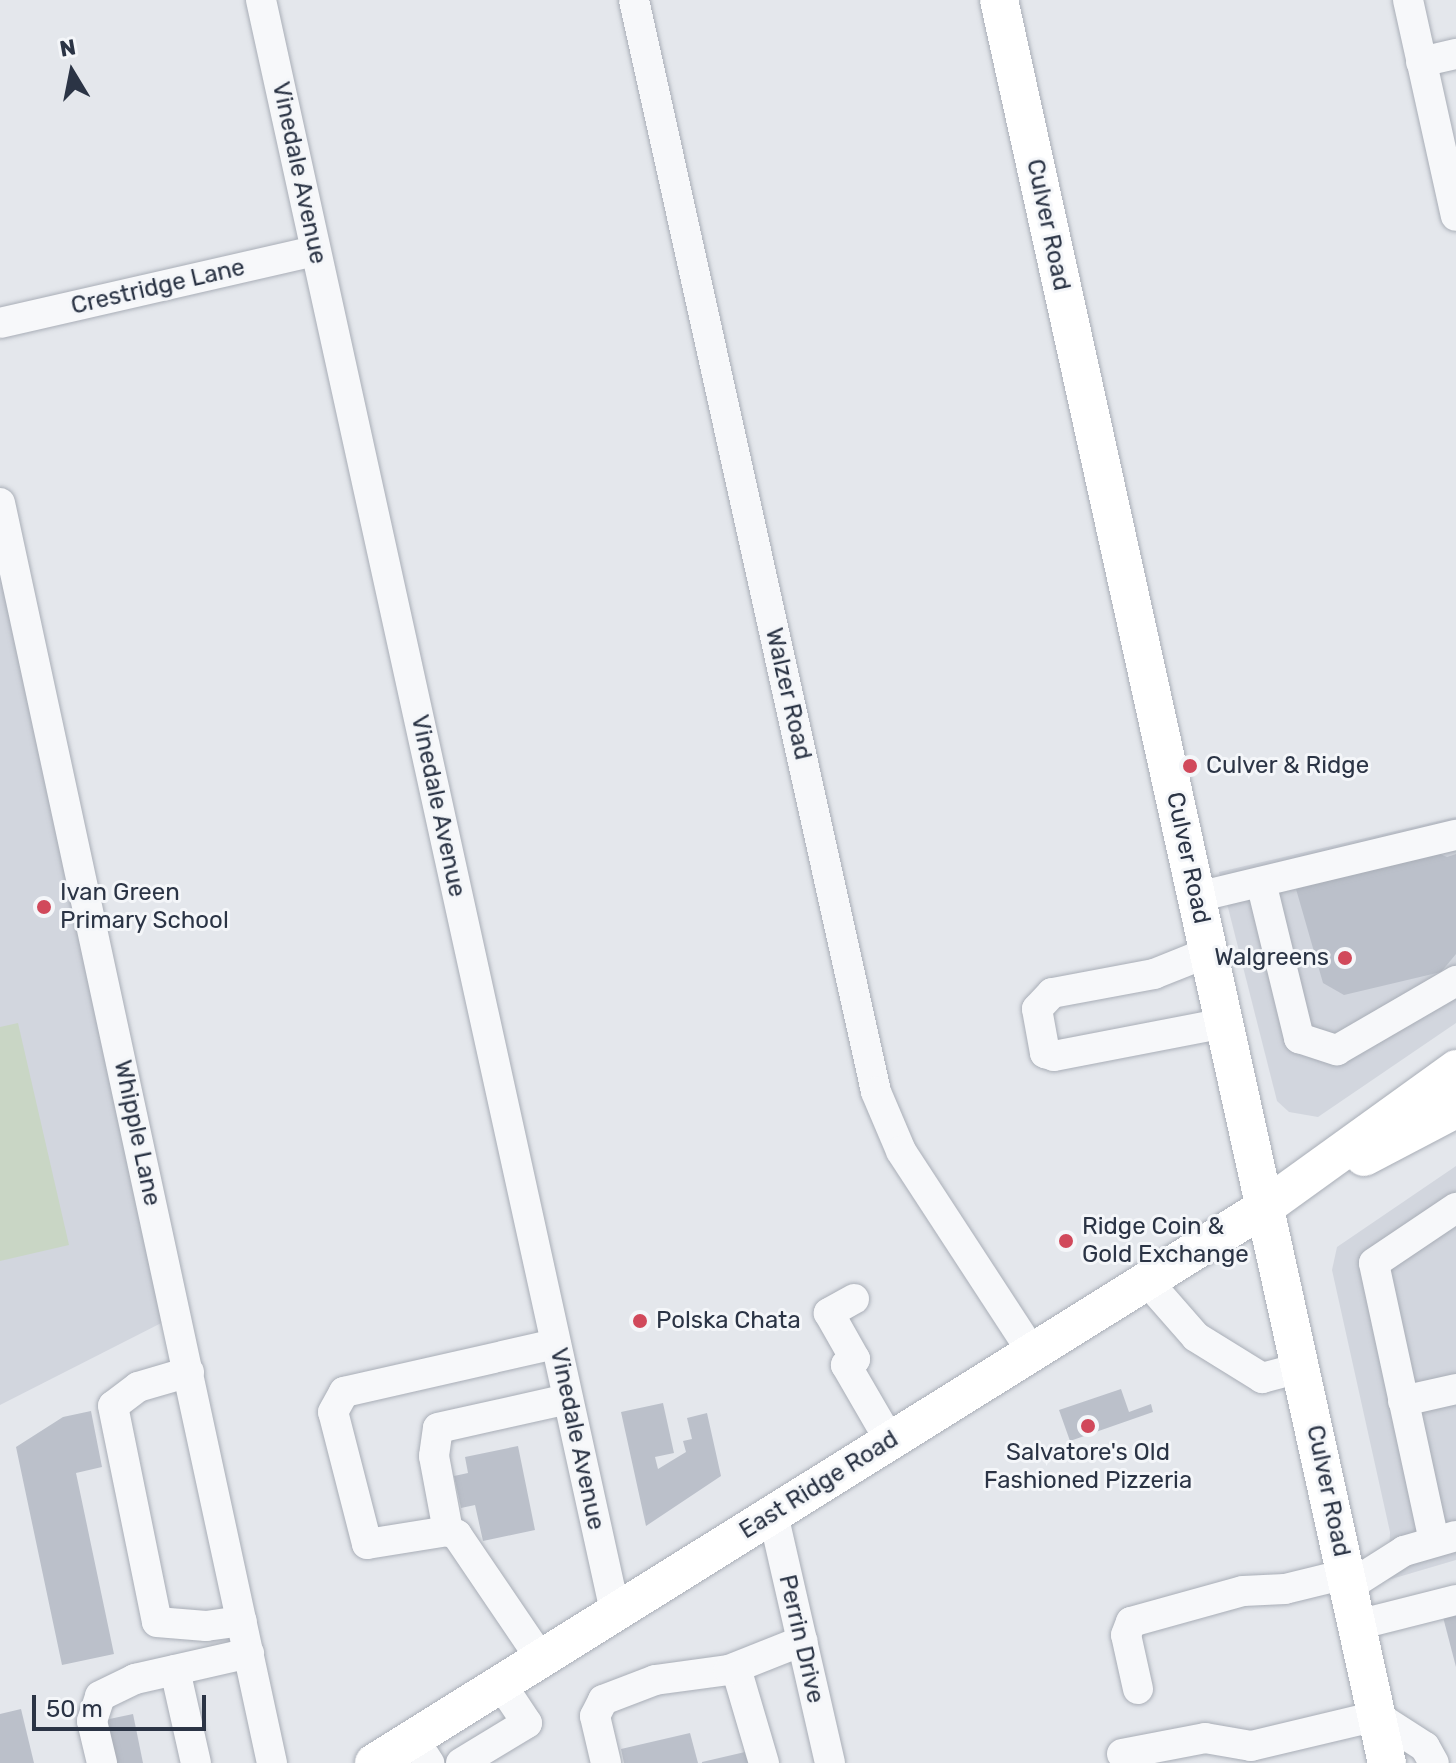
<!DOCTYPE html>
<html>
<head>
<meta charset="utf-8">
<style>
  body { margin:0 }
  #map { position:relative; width:1456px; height:1763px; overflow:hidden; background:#e4e7ec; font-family:Rubik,sans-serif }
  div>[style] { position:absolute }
  .built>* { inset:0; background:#d2d6de }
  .green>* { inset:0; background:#c9d6c5 }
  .building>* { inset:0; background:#bbc0ca }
  .roads { filter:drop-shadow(0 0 2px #a9aeb7) drop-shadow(0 0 2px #a9aeb7) }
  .minor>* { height:30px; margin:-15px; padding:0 15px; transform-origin:15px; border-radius:15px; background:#f7f8fa }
  .major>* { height:38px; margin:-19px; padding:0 19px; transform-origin:19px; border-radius:19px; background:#fff }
  .dots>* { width:22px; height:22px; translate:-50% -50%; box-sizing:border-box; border:4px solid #f4f6f9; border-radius:50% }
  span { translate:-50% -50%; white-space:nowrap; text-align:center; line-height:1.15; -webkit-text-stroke:6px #f4f6f9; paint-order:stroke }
  .street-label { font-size:24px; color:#2b3445 }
  .poi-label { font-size:24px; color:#2b3445 }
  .left { translate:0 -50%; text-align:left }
  .right { translate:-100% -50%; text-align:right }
  .north { position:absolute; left:32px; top:32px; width:80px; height:80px; -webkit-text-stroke:6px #f4f6f9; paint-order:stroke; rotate:350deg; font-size:22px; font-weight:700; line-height:32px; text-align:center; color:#2b3445 }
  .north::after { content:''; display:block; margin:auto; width:28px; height:36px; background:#2b3445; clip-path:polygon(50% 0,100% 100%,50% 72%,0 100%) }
  .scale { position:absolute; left:32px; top:1695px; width:174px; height:36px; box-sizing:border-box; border:4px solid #2b3445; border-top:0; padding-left:10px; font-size:24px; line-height:28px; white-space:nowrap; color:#2b3445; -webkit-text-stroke:6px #f4f6f9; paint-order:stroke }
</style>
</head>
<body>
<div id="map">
  <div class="built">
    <i style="clip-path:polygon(0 499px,177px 1315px,0 1405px)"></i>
    <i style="clip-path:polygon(1456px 817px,1456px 1023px,1318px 1117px,1289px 1112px,1277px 1101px,1219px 872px)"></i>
    <i style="clip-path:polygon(1456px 1166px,1456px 1560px,1388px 1580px,1390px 1532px,1332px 1270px,1337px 1247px)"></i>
  </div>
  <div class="green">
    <i style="clip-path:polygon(18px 1023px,69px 1245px,0 1261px,0 1027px)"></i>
  </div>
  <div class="building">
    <i style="clip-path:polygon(1431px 850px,1447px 857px,1456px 854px,1456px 954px,1441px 972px,1344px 995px,1323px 983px,1296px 889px)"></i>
    <i style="clip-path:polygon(1121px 1389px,1129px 1412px,1151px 1404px,1153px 1412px,1070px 1441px,1059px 1410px)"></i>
    <i style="clip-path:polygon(663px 1403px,674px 1453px,655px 1457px,658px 1469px,686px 1452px,683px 1441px,692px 1439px,687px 1418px,707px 1413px,721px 1476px,646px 1526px,621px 1412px)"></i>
    <i style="clip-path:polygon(91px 1411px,102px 1467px,76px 1473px,114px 1654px,62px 1665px,16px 1447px,63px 1417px)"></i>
    <i style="clip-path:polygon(518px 1446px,535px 1530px,483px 1541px,475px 1505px,461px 1508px,454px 1476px,468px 1473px,465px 1457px)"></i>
    <i style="clip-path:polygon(1456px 1614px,1456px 1667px,1443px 1617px)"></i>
    <i style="clip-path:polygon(21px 1709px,34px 1763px,0 1763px,0 1714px)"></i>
    <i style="clip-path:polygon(133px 1714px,143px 1763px,108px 1763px,100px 1721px)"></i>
    <i style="clip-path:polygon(690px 1733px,698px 1763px,624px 1763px,621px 1749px)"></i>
    <i style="clip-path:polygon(745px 1752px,748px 1763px,702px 1763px,702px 1762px)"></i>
  </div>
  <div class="roads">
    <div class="minor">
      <i style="left:261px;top:0;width:1650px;rotate:77.61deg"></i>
      <i style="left:634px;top:0;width:1118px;rotate:77.5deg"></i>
      <i style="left:876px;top:1092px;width:64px;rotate:67deg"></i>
      <i style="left:901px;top:1151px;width:240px;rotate:56.9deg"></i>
      <i style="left:1408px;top:0;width:221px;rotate:77.5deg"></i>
      <i style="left:1421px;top:62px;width:36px;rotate:-13deg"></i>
      <i style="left:0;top:323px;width:323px;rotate:-12.9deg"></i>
      <i style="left:0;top:503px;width:1289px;rotate:77.82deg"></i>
      <i style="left:1261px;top:882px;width:161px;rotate:76.3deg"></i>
      <i style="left:1299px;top:1038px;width:40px;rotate:18deg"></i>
      <i style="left:1337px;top:1050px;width:138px;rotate:-30.1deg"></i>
      <i style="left:1197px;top:897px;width:266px;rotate:-13.5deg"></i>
      <i style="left:1209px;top:952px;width:59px;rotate:158.2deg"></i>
      <i style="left:1154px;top:974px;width:104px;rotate:169.4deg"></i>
      <i style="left:1052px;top:993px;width:22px;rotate:133deg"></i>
      <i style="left:1037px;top:1009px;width:45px;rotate:79.7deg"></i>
      <i style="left:1045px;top:1053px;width:9px;rotate:18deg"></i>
      <i style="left:1054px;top:1056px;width:174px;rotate:-10.9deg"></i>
      <i style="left:1147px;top:1281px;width:74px;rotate:48.8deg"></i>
      <i style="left:1196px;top:1337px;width:78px;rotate:31.8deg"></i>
      <i style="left:1262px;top:1378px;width:39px;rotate:-15deg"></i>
      <i style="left:854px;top:1299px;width:29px;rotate:151deg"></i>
      <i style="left:829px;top:1313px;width:53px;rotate:60.5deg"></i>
      <i style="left:855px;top:1359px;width:11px;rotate:146deg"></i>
      <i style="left:846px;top:1365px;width:88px;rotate:59.9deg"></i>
      <i style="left:189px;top:1372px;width:53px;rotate:163.6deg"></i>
      <i style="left:138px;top:1387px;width:31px;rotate:143deg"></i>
      <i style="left:113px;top:1406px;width:220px;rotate:78.5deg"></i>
      <i style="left:157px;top:1622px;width:49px;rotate:4.7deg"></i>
      <i style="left:206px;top:1626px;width:36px;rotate:-8deg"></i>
      <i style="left:1403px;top:1401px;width:54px;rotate:-12.8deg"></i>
      <i style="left:773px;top:1514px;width:255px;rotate:77.1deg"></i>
      <i style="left:448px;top:1531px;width:76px;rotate:-100.6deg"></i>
      <i style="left:434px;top:1456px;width:28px;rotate:-82deg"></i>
      <i style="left:438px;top:1428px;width:133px;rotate:-12.6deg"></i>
      <i style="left:1434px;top:1541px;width:284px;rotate:-102.2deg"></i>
      <i style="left:1374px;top:1263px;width:99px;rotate:-33.9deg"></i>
      <i style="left:1349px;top:1586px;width:65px;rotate:-32.5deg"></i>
      <i style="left:1404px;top:1551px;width:54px;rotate:-16.1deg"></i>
      <i style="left:1357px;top:1625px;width:102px;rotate:-14.2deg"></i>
      <i style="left:541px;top:1659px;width:150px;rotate:-124.1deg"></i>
      <i style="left:457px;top:1535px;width:10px;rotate:-156deg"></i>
      <i style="left:448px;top:1531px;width:82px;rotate:170.9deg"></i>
      <i style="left:367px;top:1544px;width:136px;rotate:-104.4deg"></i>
      <i style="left:333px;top:1412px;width:23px;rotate:-61deg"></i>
      <i style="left:344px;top:1392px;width:217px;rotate:-12.8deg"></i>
      <i style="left:736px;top:1668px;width:99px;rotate:73.6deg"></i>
      <i style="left:175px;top:1670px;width:95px;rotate:77.3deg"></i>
      <i style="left:1138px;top:1689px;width:55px;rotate:-102.5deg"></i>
      <i style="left:1126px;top:1635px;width:14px;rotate:-69deg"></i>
      <i style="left:1131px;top:1622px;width:116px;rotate:-15.5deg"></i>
      <i style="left:1243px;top:1591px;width:42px;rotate:-2.7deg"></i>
      <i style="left:1285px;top:1589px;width:63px;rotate:-13.8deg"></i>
      <i style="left:413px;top:1738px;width:30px;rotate:57deg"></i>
      <i style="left:1122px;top:1754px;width:85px;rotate:-10.9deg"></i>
      <i style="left:1205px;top:1738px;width:47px;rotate:9.9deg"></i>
      <i style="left:1251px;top:1746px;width:130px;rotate:-13.4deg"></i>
      <i style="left:1377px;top:1716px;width:57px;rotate:32.9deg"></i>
      <i style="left:1425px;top:1747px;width:18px;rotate:61deg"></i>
      <i style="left:102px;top:1763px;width:43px;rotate:-103.4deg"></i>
      <i style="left:92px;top:1721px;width:26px;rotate:-72deg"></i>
      <i style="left:100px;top:1696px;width:39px;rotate:-26deg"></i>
      <i style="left:135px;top:1679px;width:117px;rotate:-12.8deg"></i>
      <i style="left:461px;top:1763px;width:77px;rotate:-31.2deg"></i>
      <i style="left:527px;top:1723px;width:47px;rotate:-123.7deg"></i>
      <i style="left:606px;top:1763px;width:48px;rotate:-103.2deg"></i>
      <i style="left:595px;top:1716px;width:18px;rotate:-63deg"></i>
      <i style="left:603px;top:1700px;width:56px;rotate:-21deg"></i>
      <i style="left:655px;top:1680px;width:75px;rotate:-7.7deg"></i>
      <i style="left:729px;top:1670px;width:79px;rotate:-21.7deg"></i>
    </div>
    <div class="major">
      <i style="left:999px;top:0;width:1805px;rotate:77.59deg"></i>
      <i style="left:1364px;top:1157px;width:104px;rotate:-27.6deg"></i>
      <i style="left:374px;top:1763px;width:1050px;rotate:-31.96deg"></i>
      <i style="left:1265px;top:1207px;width:236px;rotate:-35.8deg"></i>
    </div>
  </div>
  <div class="dots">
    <i style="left:1190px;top:766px;background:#d1495b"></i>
    <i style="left:44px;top:907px;background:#d1495b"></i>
    <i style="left:1345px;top:958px;background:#d1495b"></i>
    <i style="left:1066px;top:1241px;background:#d1495b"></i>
    <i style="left:640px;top:1321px;background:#d1495b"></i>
    <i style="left:1088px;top:1426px;background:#d1495b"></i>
  </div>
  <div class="street-label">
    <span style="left:299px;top:173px;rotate:78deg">Vinedale Avenue</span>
    <span style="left:1048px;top:225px;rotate:78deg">Culver Road</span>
    <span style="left:158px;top:287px;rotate:-13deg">Crestridge Lane</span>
    <span style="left:788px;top:694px;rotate:77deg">Walzer Road</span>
    <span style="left:438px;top:806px;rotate:78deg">Vinedale Avenue</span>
    <span style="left:1188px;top:858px;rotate:78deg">Culver Road</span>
    <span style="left:137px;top:1133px;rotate:78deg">Whipple Lane</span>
    <span style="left:577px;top:1439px;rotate:78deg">Vinedale Avenue</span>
    <span style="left:819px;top:1485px;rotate:-32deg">East Ridge Road</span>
    <span style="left:1328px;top:1491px;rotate:78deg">Culver Road</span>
    <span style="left:801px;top:1639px;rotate:77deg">Perrin Drive</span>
  </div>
  <div class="poi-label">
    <span class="left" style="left:1206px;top:766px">Culver &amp; Ridge</span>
    <span class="left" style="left:60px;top:907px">Ivan Green<br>Primary School</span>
    <span class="right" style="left:1329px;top:958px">Walgreens</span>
    <span class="left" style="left:1082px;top:1241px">Ridge Coin &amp;<br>Gold Exchange</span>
    <span class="left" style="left:656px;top:1321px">Polska Chata</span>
    <span style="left:1088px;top:1467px">Salvatore's Old<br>Fashioned Pizzeria</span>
  </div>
  <div class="north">N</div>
  <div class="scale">50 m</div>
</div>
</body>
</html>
